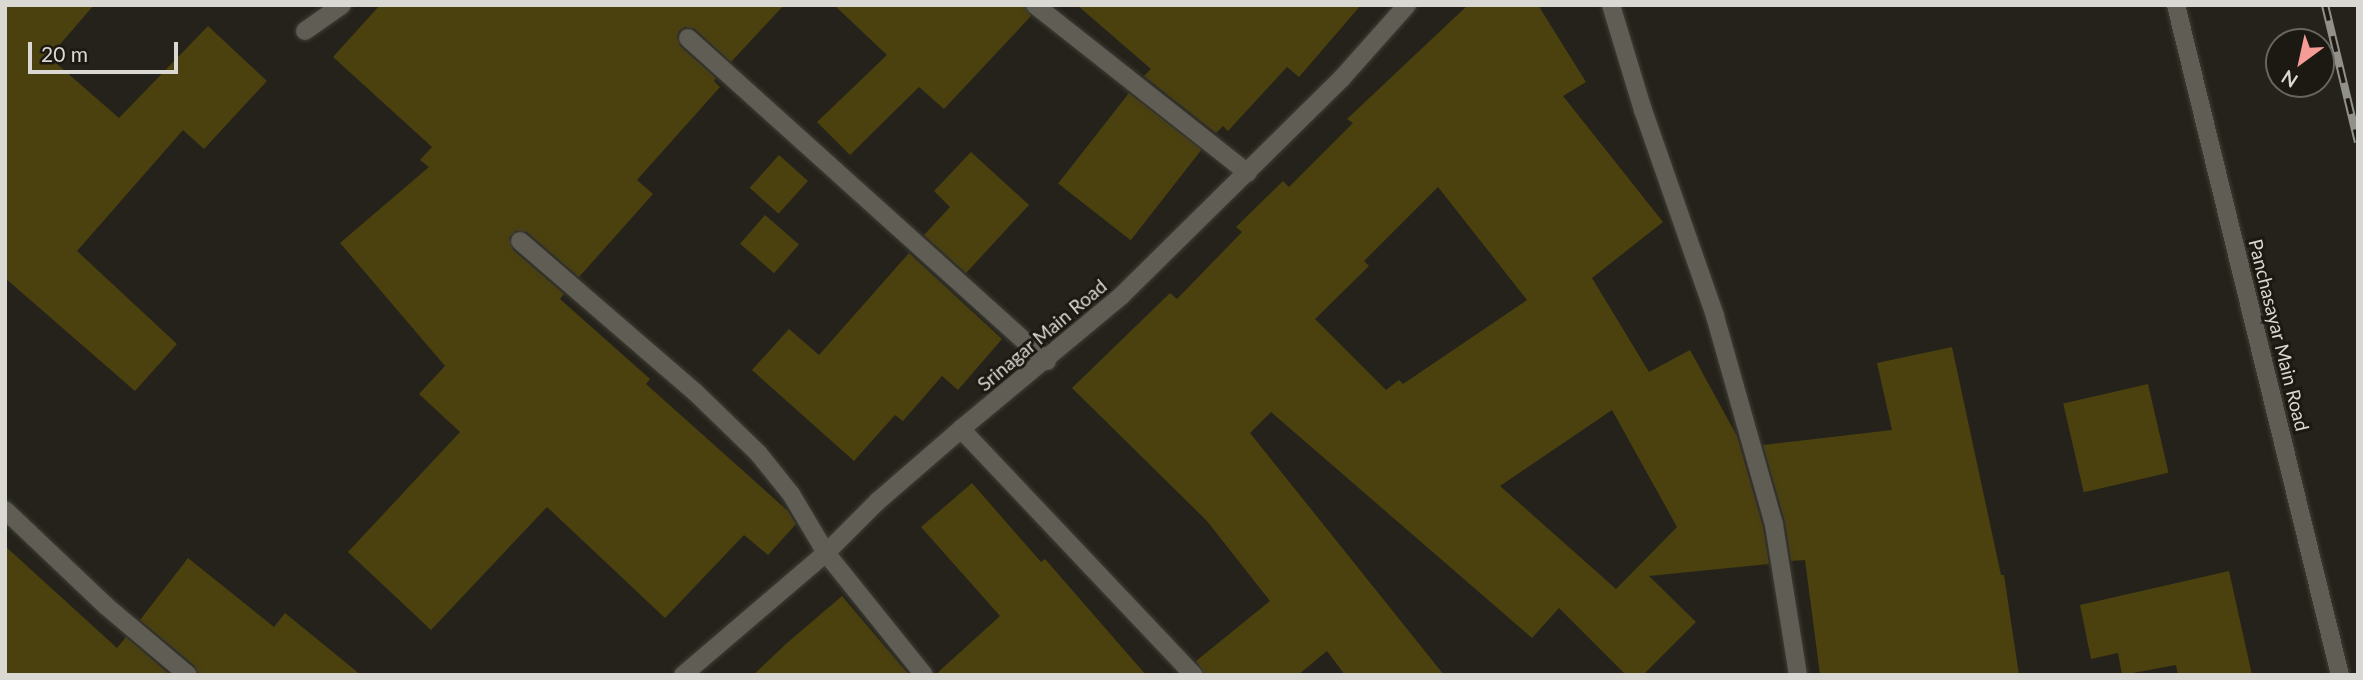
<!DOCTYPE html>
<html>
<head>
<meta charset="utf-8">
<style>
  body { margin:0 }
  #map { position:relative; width:2363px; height:680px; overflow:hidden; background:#24221a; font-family:Lato,sans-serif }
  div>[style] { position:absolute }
  .building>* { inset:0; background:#4b410f; transform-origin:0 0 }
  .roads { filter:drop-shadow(0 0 2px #3e3d36) drop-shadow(0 0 2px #3e3d36) }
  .minor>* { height:18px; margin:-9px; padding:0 9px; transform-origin:9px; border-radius:9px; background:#5f5d54 }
  .rail>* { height:8px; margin-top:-4px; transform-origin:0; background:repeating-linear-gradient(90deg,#1b1911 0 16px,#919089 0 32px); box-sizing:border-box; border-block:2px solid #919089 }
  span { translate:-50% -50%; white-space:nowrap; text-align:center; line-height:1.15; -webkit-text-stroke:6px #1b1911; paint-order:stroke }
  .street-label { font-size:19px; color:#d9d8d2 }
  .frame { position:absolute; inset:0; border:7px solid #d9d8d2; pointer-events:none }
  .north { position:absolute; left:2265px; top:28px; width:70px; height:70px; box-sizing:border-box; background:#1b1911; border:2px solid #67655e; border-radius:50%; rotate:213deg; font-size:19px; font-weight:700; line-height:28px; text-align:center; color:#d9d8d2 }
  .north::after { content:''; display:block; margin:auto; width:24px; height:32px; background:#f59c96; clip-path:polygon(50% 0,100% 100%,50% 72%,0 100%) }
  .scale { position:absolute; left:28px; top:42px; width:150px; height:32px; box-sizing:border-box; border:4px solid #d9d8d2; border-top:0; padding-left:9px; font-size:21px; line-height:24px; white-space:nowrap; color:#d9d8d2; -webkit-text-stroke:5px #1b1911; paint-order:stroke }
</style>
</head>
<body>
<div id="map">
  <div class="building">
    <i style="clip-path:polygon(5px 5px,94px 5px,49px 57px,119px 118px,208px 26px,267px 81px,204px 149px,183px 130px,77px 251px,177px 344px,135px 391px,5px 278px)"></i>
    <i style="clip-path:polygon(380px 5px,784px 5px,731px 62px,695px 29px,685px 27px,679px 31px,677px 36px,680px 46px,716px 78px,714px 81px,720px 87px,637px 180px,653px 194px,579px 277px,527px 232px,516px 231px,509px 238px,513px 250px,564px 294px,560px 299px,650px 379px,646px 384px,788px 511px,796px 524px,768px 555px,744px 535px,665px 618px,547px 507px,431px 630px,348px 552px,460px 432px,419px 394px,445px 366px,340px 243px,429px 167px,420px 160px,432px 147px,333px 57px)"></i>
    <i style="clip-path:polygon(834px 5px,1024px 5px,1031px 16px,944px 109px,919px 87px,850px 155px,817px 122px,887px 55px)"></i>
    <i style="clip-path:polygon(1077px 5px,1361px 5px,1299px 77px,1287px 67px,1228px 131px,1223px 126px,1216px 133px,1144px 76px,1151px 69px)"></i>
    <i style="clip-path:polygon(evenodd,1468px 5px,1538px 5px,1586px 82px,1563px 96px,1663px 222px,1592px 278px,1649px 372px,1690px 350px,1737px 436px,1763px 527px,1769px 564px,1649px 576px,1696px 622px,1643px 675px,1626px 675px,1559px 608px,1532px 638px,1271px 412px,1250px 433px,1444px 675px,1345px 675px,1327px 651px,1298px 675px,1205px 675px,1196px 661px,1270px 601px,1207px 521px,1072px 388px,1170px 293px,1177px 299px,1242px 232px,1236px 227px,1283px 181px,1289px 187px,1353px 123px,1347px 119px,1468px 5px,1438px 187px,1527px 300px,1403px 384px,1399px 380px,1386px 390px,1315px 319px,1369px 266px,1364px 261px,1438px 187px,1468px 5px,1612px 410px,1677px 527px,1616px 589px,1500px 486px,1612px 410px)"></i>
    <i style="left:1129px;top:93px;width:92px;height:115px;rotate:38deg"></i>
    <i style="clip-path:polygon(971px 152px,1029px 205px,966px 273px,924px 235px,950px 207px,934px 191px)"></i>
    <i style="left:779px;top:155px;width:39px;height:44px;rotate:42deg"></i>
    <i style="left:765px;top:215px;width:45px;height:38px;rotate:41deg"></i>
    <i style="clip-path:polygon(909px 253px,1002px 339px,958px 390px,942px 376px,903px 421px,895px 415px,854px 461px,752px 370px,789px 329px,819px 355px)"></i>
    <i style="clip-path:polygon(1952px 347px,2001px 575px,2004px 575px,2019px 675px,1820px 675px,1805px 560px,1791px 561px,1785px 522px,1763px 445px,1892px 430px,1877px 363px)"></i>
    <i style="left:2148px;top:384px;width:91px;height:87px;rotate:77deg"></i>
    <i style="clip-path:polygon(972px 483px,1041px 562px,1045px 559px,1146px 675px,935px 675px,1000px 616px,921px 527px)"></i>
    <i style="clip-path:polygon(5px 546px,117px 648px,126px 637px,170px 675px,5px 675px)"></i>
    <i style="clip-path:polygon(188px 558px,274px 627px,285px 613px,361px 675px,199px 675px,195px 666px,140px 620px)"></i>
    <i style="clip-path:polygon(2229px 571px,2252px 675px,2178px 675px,2176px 665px,2122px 675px,2118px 653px,2091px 659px,2080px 605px)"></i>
    <i style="clip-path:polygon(842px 596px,909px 675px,753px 675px,787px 643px)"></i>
  </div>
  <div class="roads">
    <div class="minor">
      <i style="left:1035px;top:5px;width:271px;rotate:38.3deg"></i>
      <i style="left:1611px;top:5px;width:110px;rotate:73.1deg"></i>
      <i style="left:1643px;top:110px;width:218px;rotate:70.7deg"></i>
      <i style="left:1715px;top:316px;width:217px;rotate:74.2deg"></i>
      <i style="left:1774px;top:525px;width:152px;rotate:80.9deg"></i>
      <i style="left:2176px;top:5px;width:690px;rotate:76.25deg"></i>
      <i style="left:305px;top:31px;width:45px;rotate:-35.1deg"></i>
      <i style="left:688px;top:38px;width:483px;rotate:42deg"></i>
      <i style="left:520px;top:241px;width:231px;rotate:40.8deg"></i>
      <i style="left:695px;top:392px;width:88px;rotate:44.1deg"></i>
      <i style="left:758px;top:453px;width:53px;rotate:51.2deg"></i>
      <i style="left:791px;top:494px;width:69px;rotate:59.3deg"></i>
      <i style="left:826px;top:553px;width:156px;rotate:51.2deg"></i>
      <i style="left:961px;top:429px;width:339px;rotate:46.6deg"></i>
      <i style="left:5px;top:510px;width:139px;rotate:43.5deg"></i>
      <i style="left:106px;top:606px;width:107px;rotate:40.1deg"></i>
      <i style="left:683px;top:675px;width:188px;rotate:-40.5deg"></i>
      <i style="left:826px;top:553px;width:74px;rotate:-45deg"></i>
      <i style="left:878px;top:501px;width:110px;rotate:-40.9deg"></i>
      <i style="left:961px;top:429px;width:208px;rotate:-39.7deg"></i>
      <i style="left:1121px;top:296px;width:310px;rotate:-44.6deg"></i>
      <i style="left:1342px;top:78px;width:98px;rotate:-48.3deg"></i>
    </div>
  </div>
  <div class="rail">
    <i style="left:2325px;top:5px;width:141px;rotate:76.5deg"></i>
  </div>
  <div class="street-label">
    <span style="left:1042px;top:335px;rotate:-40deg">Srinagar Main Road</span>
    <span style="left:2279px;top:335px;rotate:76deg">Panchasayar Main Road</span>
  </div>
  <div class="frame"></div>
  <div class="north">N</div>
  <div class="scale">20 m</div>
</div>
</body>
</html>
